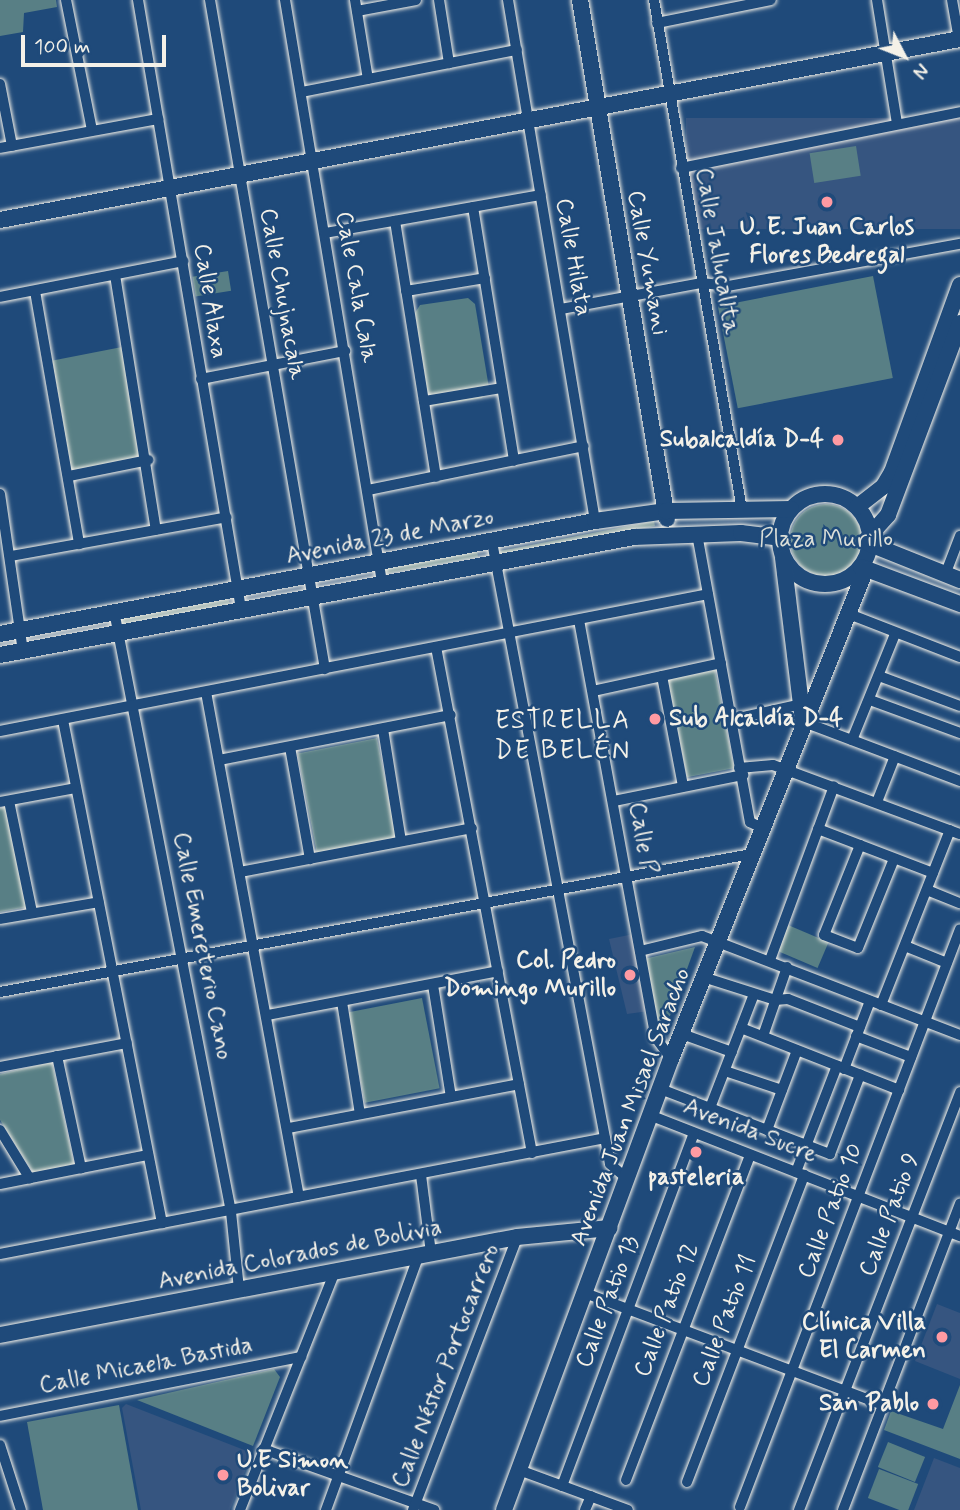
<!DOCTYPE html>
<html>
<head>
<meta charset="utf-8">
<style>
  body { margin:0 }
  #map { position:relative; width:960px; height:1510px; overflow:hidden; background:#1f4a7a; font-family:Mynerve,sans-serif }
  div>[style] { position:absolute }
  .built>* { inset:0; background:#365580; transform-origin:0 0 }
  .green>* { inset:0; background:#587f85; transform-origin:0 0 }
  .round { border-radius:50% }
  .roads { filter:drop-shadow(0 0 2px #f4f1e8) drop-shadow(0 0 2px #f4f1e8) }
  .street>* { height:10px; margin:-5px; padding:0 5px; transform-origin:5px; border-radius:5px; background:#1f4a7a }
  .secondary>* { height:16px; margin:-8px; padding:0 8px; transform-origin:8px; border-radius:8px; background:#1f4a7a }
  .secondary>.ring { margin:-8px; padding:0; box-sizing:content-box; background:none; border:16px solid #1f4a7a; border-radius:50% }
  .dots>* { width:19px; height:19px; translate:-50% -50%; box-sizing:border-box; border:4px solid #1f4a7a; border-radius:50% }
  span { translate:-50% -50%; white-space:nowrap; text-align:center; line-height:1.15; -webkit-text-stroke:5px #1f4a7a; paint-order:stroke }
  .poi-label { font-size:24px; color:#f4f1e8; font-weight:700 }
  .right { translate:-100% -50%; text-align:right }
  .left { translate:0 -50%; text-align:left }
  .street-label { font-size:24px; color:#f4f1e8 }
  .park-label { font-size:24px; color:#dde0d9 }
  .neighbourhood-label { font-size:26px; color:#f4f1e8; letter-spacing:2px }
  .north { position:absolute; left:869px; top:21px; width:70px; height:70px; -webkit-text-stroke:5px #1f4a7a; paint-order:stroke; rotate:132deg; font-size:19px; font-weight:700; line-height:28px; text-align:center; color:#f4f1e8 }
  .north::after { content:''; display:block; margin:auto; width:24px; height:32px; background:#f4f1e8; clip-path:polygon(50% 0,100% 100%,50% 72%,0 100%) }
  .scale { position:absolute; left:21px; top:35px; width:145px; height:32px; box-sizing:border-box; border:4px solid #f4f1e8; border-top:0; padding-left:9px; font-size:21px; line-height:24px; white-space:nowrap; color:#f4f1e8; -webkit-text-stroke:5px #1f4a7a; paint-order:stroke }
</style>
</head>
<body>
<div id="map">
  <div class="built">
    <i style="left:960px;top:118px;width:111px;height:274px;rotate:90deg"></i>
    <i style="clip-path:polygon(634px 934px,649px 1011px,627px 1014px,609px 939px)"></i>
    <i style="clip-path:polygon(937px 1304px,960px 1313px,960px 1379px,915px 1361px)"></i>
    <i style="clip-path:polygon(126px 1404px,252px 1453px,230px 1510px,141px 1510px,122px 1408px)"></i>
    <i style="clip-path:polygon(934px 1458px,960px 1468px,960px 1510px,914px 1510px)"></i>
  </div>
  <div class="green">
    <i style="clip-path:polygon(0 0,56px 0,57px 7px,24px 13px,23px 32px,0 36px)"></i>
    <i style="left:856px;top:146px;width:30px;height:47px;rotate:81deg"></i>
    <i style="left:228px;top:271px;width:20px;height:36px;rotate:81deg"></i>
    <i style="left:873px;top:276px;width:104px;height:158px;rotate:79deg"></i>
    <i style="clip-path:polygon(468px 298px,475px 304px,489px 388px,482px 398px,433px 406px,428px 402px,415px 313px,420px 305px)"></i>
    <i style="left:122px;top:347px;width:112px;height:73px;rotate:79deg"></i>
    <i class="round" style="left:790px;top:504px;width:72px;height:72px"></i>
    <i style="left:654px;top:521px;width:5px;height:157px;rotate:79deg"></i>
    <i style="clip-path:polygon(477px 551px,478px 557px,385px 574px,384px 569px)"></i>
    <i style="clip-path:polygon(228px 599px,230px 604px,122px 624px,121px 618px)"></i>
    <i style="left:715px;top:670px;width:100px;height:48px;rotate:79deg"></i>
    <i style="left:377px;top:738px;width:104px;height:81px;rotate:79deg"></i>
    <i style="clip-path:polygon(8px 807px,28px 907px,0 912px,0 808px)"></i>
    <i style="left:788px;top:925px;width:44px;height:28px;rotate:23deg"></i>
    <i style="clip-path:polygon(695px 947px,662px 1038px,644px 959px)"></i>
    <i style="left:422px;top:998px;width:92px;height:76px;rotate:79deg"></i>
    <i style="clip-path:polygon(52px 1062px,74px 1164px,34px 1174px,0 1120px,0 1074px)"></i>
    <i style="clip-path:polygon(274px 1369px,280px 1377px,253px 1446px,137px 1400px)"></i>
    <i style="clip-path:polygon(960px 1385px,960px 1459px,884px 1430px,891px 1411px,943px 1429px)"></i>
    <i style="clip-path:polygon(119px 1405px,138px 1510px,43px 1510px,27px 1422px)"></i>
    <i style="left:888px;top:1442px;width:40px;height:27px;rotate:22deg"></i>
    <i style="left:879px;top:1469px;width:42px;height:31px;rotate:21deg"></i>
  </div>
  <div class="roads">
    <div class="street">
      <i style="left:66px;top:0;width:133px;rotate:78.7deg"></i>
      <i style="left:138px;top:0;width:618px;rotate:80.4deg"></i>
      <i style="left:210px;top:0;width:679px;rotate:80.25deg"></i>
      <i style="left:285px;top:0;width:590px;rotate:80.54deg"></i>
      <i style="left:355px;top:0;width:80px;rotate:80.7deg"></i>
      <i style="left:439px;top:0;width:64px;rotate:81deg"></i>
      <i style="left:508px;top:0;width:528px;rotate:80.52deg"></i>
      <i style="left:654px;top:0;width:518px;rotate:80.21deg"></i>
      <i style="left:877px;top:0;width:125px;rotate:80.8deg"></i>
      <i style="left:952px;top:0;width:40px;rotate:80deg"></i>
      <i style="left:357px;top:11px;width:60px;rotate:-10.6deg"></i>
      <i style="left:657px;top:23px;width:116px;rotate:-11.4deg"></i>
      <i style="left:0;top:84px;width:63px;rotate:79deg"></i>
      <i style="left:302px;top:92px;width:219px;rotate:-11.1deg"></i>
      <i style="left:0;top:148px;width:161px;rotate:-10.4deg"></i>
      <i style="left:681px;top:168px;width:285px;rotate:-11.3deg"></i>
      <i style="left:473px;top:207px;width:257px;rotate:80.8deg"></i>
      <i style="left:395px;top:221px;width:259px;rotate:80.9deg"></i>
      <i style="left:325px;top:233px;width:219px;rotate:-10deg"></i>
      <i style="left:115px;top:275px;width:258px;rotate:80.9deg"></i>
      <i style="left:35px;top:291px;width:257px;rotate:80.1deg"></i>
      <i style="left:406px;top:291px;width:80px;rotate:-9.3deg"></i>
      <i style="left:0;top:297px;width:187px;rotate:-11.1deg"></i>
      <i style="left:561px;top:309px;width:142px;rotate:-10.5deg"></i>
      <i style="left:701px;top:283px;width:27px;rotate:6deg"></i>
      <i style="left:728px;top:286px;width:236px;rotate:-10.3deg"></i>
      <i style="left:201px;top:379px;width:147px;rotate:-11deg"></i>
      <i style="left:424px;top:401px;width:79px;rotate:-9.5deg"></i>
      <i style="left:69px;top:476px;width:81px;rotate:-11.4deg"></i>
      <i style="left:368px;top:490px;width:220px;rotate:-11.5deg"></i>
      <i style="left:0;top:494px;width:159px;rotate:81.7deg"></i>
      <i style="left:697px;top:534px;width:293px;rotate:79.6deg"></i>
      <i style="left:750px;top:822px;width:13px;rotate:27deg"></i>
      <i style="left:492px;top:542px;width:633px;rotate:79.26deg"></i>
      <i style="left:610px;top:1164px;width:23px;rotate:41deg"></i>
      <i style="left:11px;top:556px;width:219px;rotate:-10.2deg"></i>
      <i style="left:945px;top:575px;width:42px;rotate:-69deg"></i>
      <i style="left:114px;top:611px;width:612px;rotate:78.98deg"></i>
      <i style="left:231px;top:1212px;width:78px;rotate:84.1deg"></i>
      <i style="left:849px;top:614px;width:119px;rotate:21.2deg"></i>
      <i style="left:579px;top:620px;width:425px;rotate:79.6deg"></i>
      <i style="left:656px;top:1038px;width:26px;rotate:54deg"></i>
      <i style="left:436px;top:647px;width:515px;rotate:79.26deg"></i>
      <i style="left:662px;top:676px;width:112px;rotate:79.2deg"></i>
      <i style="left:879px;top:676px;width:86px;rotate:20.3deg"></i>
      <i style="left:593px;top:691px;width:131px;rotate:-12.3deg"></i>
      <i style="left:206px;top:692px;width:513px;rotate:79.57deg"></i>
      <i style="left:870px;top:700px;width:96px;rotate:20.1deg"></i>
      <i style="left:63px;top:720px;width:513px;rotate:78.87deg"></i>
      <i style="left:730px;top:720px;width:74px;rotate:-12.5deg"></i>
      <i style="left:804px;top:722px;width:167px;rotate:20.7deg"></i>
      <i style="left:383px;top:729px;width:113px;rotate:80.9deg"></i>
      <i style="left:0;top:731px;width:721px;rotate:-10.95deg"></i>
      <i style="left:852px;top:740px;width:114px;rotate:-67.9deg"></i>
      <i style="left:290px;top:747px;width:114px;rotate:79.9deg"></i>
      <i style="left:219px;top:760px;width:236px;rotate:-11deg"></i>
      <i style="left:739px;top:768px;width:34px;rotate:-5deg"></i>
      <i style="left:773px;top:765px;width:199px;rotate:20.3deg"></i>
      <i style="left:9px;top:801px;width:113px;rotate:78.3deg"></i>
      <i style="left:614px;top:801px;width:132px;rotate:-11.4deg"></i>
      <i style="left:0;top:802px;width:77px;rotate:-10.4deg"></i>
      <i style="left:877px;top:802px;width:49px;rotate:-68.6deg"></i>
      <i style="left:818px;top:829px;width:123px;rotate:20.9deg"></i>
      <i style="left:860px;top:845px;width:97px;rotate:111.8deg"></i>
      <i style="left:824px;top:935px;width:36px;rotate:21deg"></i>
      <i style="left:858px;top:948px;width:96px;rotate:-68deg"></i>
      <i style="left:240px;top:872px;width:236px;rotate:-10.7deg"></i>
      <i style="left:927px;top:890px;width:35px;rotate:22deg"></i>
      <i style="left:0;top:919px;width:100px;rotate:-9.7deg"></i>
      <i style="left:905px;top:946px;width:45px;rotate:22deg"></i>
      <i style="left:640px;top:951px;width:64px;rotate:-13.6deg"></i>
      <i style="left:702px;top:936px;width:276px;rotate:21deg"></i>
      <i style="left:770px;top:960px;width:185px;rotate:-69.8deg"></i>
      <i style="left:703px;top:977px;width:76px;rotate:17.7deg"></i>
      <i style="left:775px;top:1000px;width:13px;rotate:-4deg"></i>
      <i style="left:788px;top:999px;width:77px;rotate:21.3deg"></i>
      <i style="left:433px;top:985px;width:113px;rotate:80.9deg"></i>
      <i style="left:0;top:992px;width:764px;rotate:-10.41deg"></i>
      <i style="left:342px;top:1002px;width:113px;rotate:80.9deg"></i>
      <i style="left:881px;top:1005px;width:188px;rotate:-68.5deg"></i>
      <i style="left:268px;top:1015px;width:234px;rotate:-10.8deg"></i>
      <i style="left:741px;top:1028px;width:170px;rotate:21.4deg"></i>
      <i style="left:682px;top:1034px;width:53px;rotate:19.8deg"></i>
      <i style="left:763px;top:1036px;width:73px;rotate:-70.8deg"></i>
      <i style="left:856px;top:1036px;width:59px;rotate:20.9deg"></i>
      <i style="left:57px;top:1056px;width:115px;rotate:77.9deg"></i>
      <i style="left:0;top:1067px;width:129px;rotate:-10.7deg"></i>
      <i style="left:844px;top:1069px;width:73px;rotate:-69.1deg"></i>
      <i style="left:725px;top:1071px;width:60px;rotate:18.4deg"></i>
      <i style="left:663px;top:1090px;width:179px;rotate:21deg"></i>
      <i style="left:830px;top:1154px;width:85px;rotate:-69.2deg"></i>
      <i style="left:710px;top:1108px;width:122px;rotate:-68.9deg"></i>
      <i style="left:652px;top:1116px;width:331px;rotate:21.3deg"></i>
      <i style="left:289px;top:1128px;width:234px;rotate:-10.8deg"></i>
      <i style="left:0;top:1130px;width:57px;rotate:58.5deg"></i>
      <i style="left:767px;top:1130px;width:85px;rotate:-69.4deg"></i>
      <i style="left:796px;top:1172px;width:114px;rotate:-68.9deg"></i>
      <i style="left:421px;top:1175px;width:79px;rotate:82.7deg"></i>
      <i style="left:0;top:1184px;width:151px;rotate:-11.1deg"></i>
      <i style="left:0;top:1254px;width:616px;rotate:-10.85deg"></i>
      <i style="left:585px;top:1293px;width:318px;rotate:20.6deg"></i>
      <i style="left:0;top:1416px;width:307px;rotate:-11.1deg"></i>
      <i style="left:0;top:1445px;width:68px;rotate:72.1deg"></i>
      <i style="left:263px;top:1449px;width:182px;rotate:19.6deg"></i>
      <i style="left:519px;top:1470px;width:116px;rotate:20.2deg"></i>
      <i style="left:626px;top:1480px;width:348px;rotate:-69.1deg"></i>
      <i style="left:687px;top:1482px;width:329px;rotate:-69.1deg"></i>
      <i style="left:562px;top:1486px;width:377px;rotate:-69.5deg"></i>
      <i style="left:740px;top:1507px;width:618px;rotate:-69.16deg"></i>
      <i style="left:240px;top:1510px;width:257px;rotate:-68.3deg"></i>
      <i style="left:326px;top:1510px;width:271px;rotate:-70deg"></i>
      <i style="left:413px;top:1510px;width:292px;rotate:-69.1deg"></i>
      <i style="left:585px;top:1510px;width:15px;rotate:-67deg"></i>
      <i style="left:799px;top:1510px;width:448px;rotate:-68.9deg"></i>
      <i style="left:843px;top:1510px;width:328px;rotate:-69.1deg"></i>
    </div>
    <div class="secondary">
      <i style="left:580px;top:0;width:526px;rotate:80.48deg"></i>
      <i style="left:0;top:220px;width:977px;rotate:-10.68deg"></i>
      <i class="ring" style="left:780px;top:494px;width:74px;height:74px"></i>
      <i style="left:857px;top:507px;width:33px;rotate:-38deg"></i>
      <i style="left:883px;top:487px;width:17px;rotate:-59deg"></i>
      <i style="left:892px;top:472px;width:199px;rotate:-70deg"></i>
      <i style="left:870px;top:535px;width:27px;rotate:-48deg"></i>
      <i style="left:888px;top:515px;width:205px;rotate:-69.4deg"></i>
      <i style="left:870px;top:544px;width:97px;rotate:21.8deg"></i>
      <i style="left:783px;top:558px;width:163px;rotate:83deg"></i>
      <i style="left:861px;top:567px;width:106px;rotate:20.5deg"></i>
      <i style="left:0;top:634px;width:606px;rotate:-10.75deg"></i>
      <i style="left:595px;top:521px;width:72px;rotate:-8deg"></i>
      <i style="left:666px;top:511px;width:125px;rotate:-0.9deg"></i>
      <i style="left:0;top:655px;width:645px;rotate:-10.54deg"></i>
      <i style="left:634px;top:537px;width:107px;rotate:-2.1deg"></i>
      <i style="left:741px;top:533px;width:39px;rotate:7deg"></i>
      <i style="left:0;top:1335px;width:526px;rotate:-10.73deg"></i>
      <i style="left:517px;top:1237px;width:93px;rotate:-5.5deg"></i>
      <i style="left:504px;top:1510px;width:481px;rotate:-69.7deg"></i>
      <i style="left:671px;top:1059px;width:527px;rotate:-68.3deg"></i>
    </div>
  </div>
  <div class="dots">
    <i style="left:827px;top:202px;background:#ff9aa2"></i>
    <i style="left:838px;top:440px;background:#ff9aa2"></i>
    <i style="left:655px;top:719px;background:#ff9aa2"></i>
    <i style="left:630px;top:975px;background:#ff9aa2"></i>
    <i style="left:696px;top:1152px;background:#ff9aa2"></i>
    <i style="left:942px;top:1337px;background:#ff9aa2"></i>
    <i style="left:933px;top:1404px;background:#ff9aa2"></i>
    <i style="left:223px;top:1475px;background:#ff9aa2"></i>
  </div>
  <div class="poi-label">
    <span style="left:827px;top:242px">U. E. Juan Carlos<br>Flores Bedregal</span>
    <span class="right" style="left:824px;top:440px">Subalcaldía D-4</span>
    <span class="left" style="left:669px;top:719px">Sub Alcaldía D-4</span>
    <span class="right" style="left:616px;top:975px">Col. Pedro<br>Domingo Murillo</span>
    <span style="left:696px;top:1178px">pasteleria</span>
    <span class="right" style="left:926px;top:1337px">Clínica Villa<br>El Carmen</span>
    <span class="right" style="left:919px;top:1404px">San Pablo</span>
    <span class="left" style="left:237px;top:1475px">U.E Simon<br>Bolivar</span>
  </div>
  <div class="street-label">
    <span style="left:717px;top:251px;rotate:80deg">Calle Jallucallta</span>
    <span style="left:573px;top:257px;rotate:80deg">Calle Hilata</span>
    <span style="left:647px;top:263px;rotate:80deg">Calle Yumani</span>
    <span style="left:356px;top:287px;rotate:80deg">Cale Cala Cala</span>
    <span style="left:282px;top:294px;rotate:80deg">Calle Chujnacala</span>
    <span style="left:210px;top:301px;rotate:81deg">Calle Alaxa</span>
    <span style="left:390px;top:537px;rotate:-11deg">Avenida 23 de Marzo</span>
    <span style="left:642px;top:838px;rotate:80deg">Calle P</span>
    <span style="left:202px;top:946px;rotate:79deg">Calle Emereterio Cano</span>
    <span style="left:631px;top:1107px;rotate:-69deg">Avenida Juan Misael Saracho</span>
    <span style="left:750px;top:1131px;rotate:21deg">Avenida Sucre</span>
    <span style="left:831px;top:1211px;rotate:-69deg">Calle Patio 10</span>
    <span style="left:890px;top:1215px;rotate:-69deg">Calle Patio 9</span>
    <span style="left:300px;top:1255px;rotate:-11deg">Avenida Colorados de Bolivia</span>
    <span style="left:608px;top:1302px;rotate:-69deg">Calle Patio 13</span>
    <span style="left:667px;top:1310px;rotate:-69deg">Calle Patio 12</span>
    <span style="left:725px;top:1321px;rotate:-69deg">Calle Patio 11</span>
    <span style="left:146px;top:1366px;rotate:-11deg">Calle Micaela Bastida</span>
    <span style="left:446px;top:1366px;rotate:-69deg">Calle Néstor Portocarrero</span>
  </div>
  <div class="park-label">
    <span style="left:826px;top:540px">Plaza Murillo</span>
  </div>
  <div class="neighbourhood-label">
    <span style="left:563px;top:737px">ESTRELLA<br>DE BELÉN</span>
  </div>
  <div class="north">N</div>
  <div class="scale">100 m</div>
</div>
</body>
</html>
